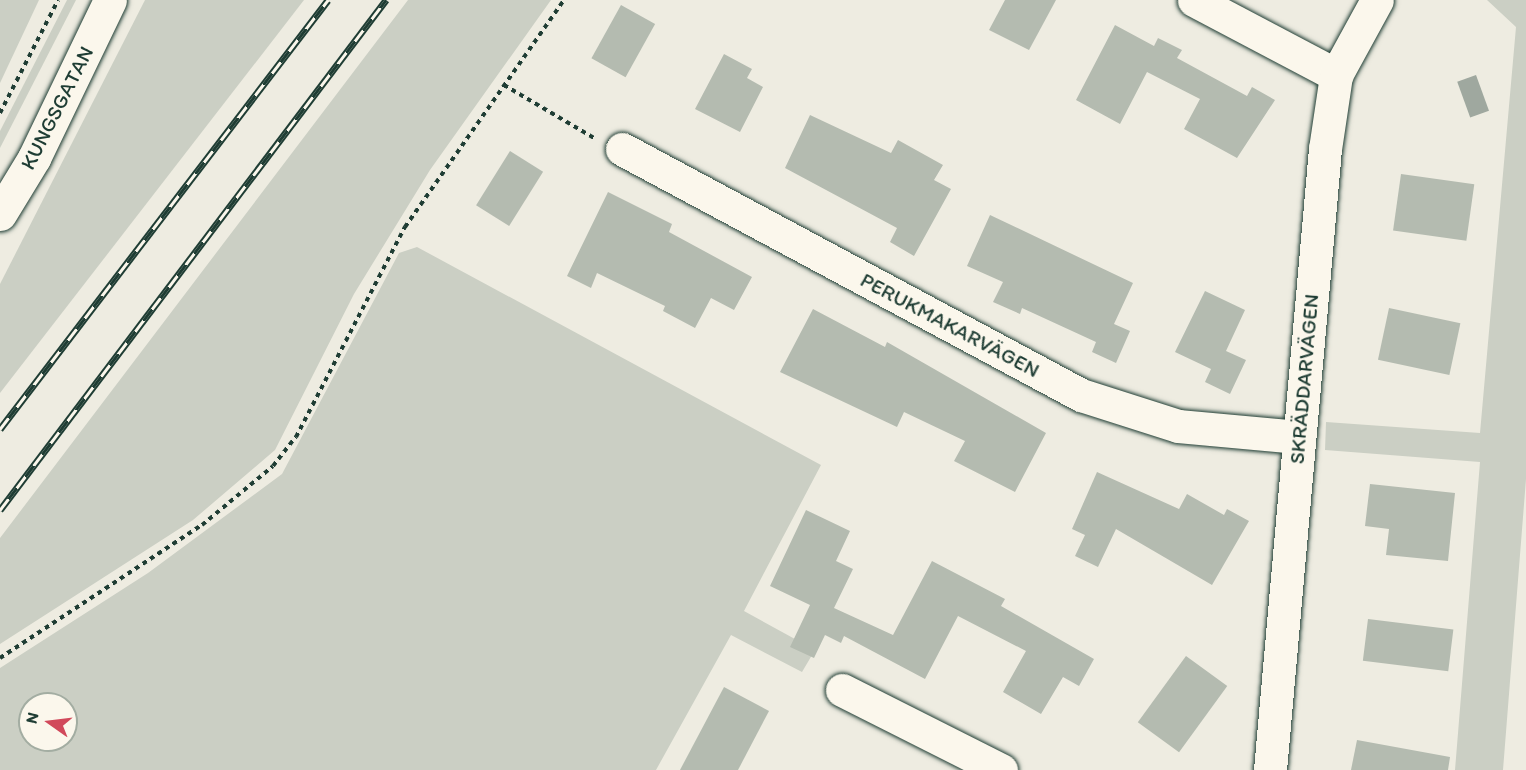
<!DOCTYPE html>
<html>
<head>
<meta charset="utf-8">
<style>
  body { margin:0 }
  #map { position:relative; width:1526px; height:770px; overflow:hidden; background:#eeece1; font-family:Itim,sans-serif }
  div>[style] { position:absolute }
  .green>* { inset:0; background:#cbcfc4 }
  .water>* { inset:0; background:#9fa89f; transform-origin:0 0 }
  .building>* { inset:0; background:#b4bbb0; transform-origin:0 0 }
  .path>* { height:4px; margin-top:-2px; transform-origin:0; background:repeating-linear-gradient(90deg,#1f3d34 0 4.5px,transparent 0 9px) }
  .roads { filter:drop-shadow(0 0 2px #1f3d34) drop-shadow(0 0 2px #1f3d34) }
  .minor>* { height:33px; margin:-16.5px; padding:0 16.5px; transform-origin:16.5px; border-radius:16.5px; background:#fbf7ec }
  .secondary>* { height:33px; margin:-16.5px; padding:0 16.5px; transform-origin:16.5px; border-radius:16.5px; background:#fbf7ec }
  .rail>* { height:7px; margin-top:-3.5px; transform-origin:0; background:repeating-linear-gradient(90deg,#fbf7ec 0 14px,#1f3d34 0 28px); box-sizing:border-box; border-block:2px solid #1f3d34 }
  span { translate:-50% -50%; white-space:nowrap; text-align:center; line-height:1.15; -webkit-text-stroke:4.5px #fbf7ec; paint-order:stroke }
  .street-label { font-size:21px; color:#1f3d34 }
  .north { position:absolute; left:18px; top:692px; width:60px; height:60px; box-sizing:border-box; background:#fbf7ec; border:2px solid #a3ada2; border-radius:50%; rotate:284deg; font-size:16px; font-weight:700; line-height:24px; text-align:center; color:#1f3d34 }
  .north::after { content:''; display:block; margin:auto; width:21px; height:27px; background:#d1495b; clip-path:polygon(50% 0,100% 100%,50% 72%,0 100%) }
</style>
</head>
<body>
<div id="map">
  <div class="green">
    <i style="clip-path:polygon(0 0,39px 0,0 83px)"></i>
    <i style="clip-path:polygon(67px 0,76px 0,0 148px,0 131px)"></i>
    <i style="clip-path:polygon(145px 0,304px 0,0 393px,0 284px)"></i>
    <i style="clip-path:polygon(408px 0,551px 0,430px 170px,354px 294px,275px 450px,193px 520px,0 644px,0 538px)"></i>
    <i style="clip-path:polygon(1487px 0,1526px 0,1526px 479px,1503px 770px,1455px 770px,1480px 462px,1325px 450px,1326px 422px,1480px 433px,1516px 27px)"></i>
    <i style="clip-path:polygon(evenodd,417px 247px,821px 465px,744px 611px,815px 650px,802px 672px,731px 635px,656px 770px,0 770px,0 668px,148px 573px,282px 474px,399px 253px,417px 247px,30px 704px,66px 704px,66px 740px,30px 740px,30px 704px)"></i>
  </div>
  <div class="water">
    <i style="left:1476px;top:75px;width:38px;height:20px;rotate:70deg"></i>
  </div>
  <div class="building">
    <i style="clip-path:polygon(1005px 0,1056px 0,1029px 50px,989px 30px)"></i>
    <i style="left:621px;top:5px;width:39px;height:61px;rotate:29deg"></i>
    <i style="clip-path:polygon(1115px 25px,1154px 46px,1158px 38px,1182px 50px,1177px 58px,1247px 96px,1252px 87px,1275px 100px,1237px 158px,1184px 129px,1200px 99px,1147px 72px,1120px 124px,1076px 100px)"></i>
    <i style="clip-path:polygon(724px 54px,752px 69px,747px 78px,763px 87px,740px 132px,695px 109px)"></i>
    <i style="clip-path:polygon(810px 115px,891px 153px,898px 140px,943px 165px,934px 180px,951px 189px,914px 256px,890px 242px,897px 228px,785px 168px)"></i>
    <i style="left:510px;top:151px;width:39px;height:64px;rotate:32deg"></i>
    <i style="left:1401px;top:174px;width:74px;height:57px;rotate:8deg"></i>
    <i style="clip-path:polygon(608px 192px,672px 224px,669px 232px,752px 277px,734px 310px,711px 298px,695px 328px,663px 311px,665px 306px,597px 273px,591px 288px,567px 276px)"></i>
    <i style="clip-path:polygon(990px 215px,1133px 283px,1114px 324px,1130px 331px,1116px 363px,1092px 352px,1096px 342px,1022px 308px,1020px 314px,993px 302px,1003px 282px,967px 266px)"></i>
    <i style="clip-path:polygon(1205px 291px,1245px 310px,1226px 351px,1246px 360px,1230px 394px,1205px 382px,1211px 369px,1175px 352px)"></i>
    <i style="left:1389px;top:308px;width:73px;height:53px;rotate:12deg"></i>
    <i style="clip-path:polygon(813px 309px,885px 347px,887px 342px,1046px 433px,1015px 492px,954px 461px,965px 441px,904px 412px,897px 427px,780px 372px)"></i>
    <i style="clip-path:polygon(1097px 472px,1179px 509px,1187px 494px,1224px 515px,1227px 509px,1249px 521px,1212px 585px,1116px 529px,1098px 567px,1075px 556px,1085px 535px,1072px 529px)"></i>
    <i style="clip-path:polygon(1370px 484px,1455px 493px,1448px 561px,1386px 555px,1389px 529px,1365px 526px)"></i>
    <i style="clip-path:polygon(806px 510px,850px 531px,836px 561px,853px 569px,834px 608px,893px 635px,932px 561px,1005px 599px,1001px 606px,1094px 659px,1079px 686px,1063px 677px,1041px 714px,1003px 692px,1026px 651px,958px 616px,925px 679px,844px 636px,841px 643px,825px 635px,814px 658px,790px 647px,810px 605px,770px 586px)"></i>
    <i style="left:1368px;top:619px;width:86px;height:42px;rotate:7deg"></i>
    <i style="left:1186px;top:656px;width:51px;height:82px;rotate:36deg"></i>
    <i style="clip-path:polygon(724px 687px,769px 711px,738px 770px,680px 770px)"></i>
    <i style="clip-path:polygon(1357px 740px,1450px 757px,1448px 770px,1351px 770px)"></i>
  </div>
  <div class="path">
    <i style="left:504px;top:85px;width:104px;rotate:30.5deg"></i>
    <i style="left:0;top:113px;width:127px;rotate:-62.8deg"></i>
    <i style="left:0;top:658px;width:242px;rotate:-33.4deg"></i>
    <i style="left:202px;top:525px;width:92px;rotate:-39.7deg"></i>
    <i style="left:273px;top:466px;width:37px;rotate:-52deg"></i>
    <i style="left:296px;top:437px;width:237px;rotate:-62.6deg"></i>
    <i style="left:405px;top:227px;width:277px;rotate:-55deg"></i>
  </div>
  <div class="roads">
    <div class="minor">
      <i style="left:1194px;top:0;width:161px;rotate:27.8deg"></i>
      <i style="left:622px;top:149px;width:521px;rotate:28.19deg"></i>
      <i style="left:1081px;top:395px;width:102px;rotate:17.7deg"></i>
      <i style="left:1178px;top:426px;width:121px;rotate:5.2deg"></i>
      <i style="left:842px;top:690px;width:178px;rotate:26.7deg"></i>
      <i style="left:1270px;top:770px;width:623px;rotate:-84.94deg"></i>
      <i style="left:1325px;top:149px;width:75px;rotate:-81.5deg"></i>
      <i style="left:1336px;top:75px;width:85px;rotate:-61.3deg"></i>
    </div>
    <div class="secondary">
      <i style="left:0;top:214px;width:66px;rotate:-58.7deg"></i>
      <i style="left:34px;top:158px;width:175px;rotate:-64.3deg"></i>
    </div>
  </div>
  <div class="rail">
    <i style="left:0;top:429px;width:540px;rotate:-52.6deg"></i>
    <i style="left:0;top:510px;width:640px;rotate:-52.88deg"></i>
  </div>
  <div class="street-label">
    <span style="left:57px;top:108px;rotate:-63deg">KUNGSGATAN</span>
    <span style="left:950px;top:325px;rotate:28deg">PERUKMAKARVÄGEN</span>
    <span style="left:1304px;top:379px;rotate:-85deg">SKRÄDDARVÄGEN</span>
  </div>
  <div class="north">N</div>
</div>
</body>
</html>
